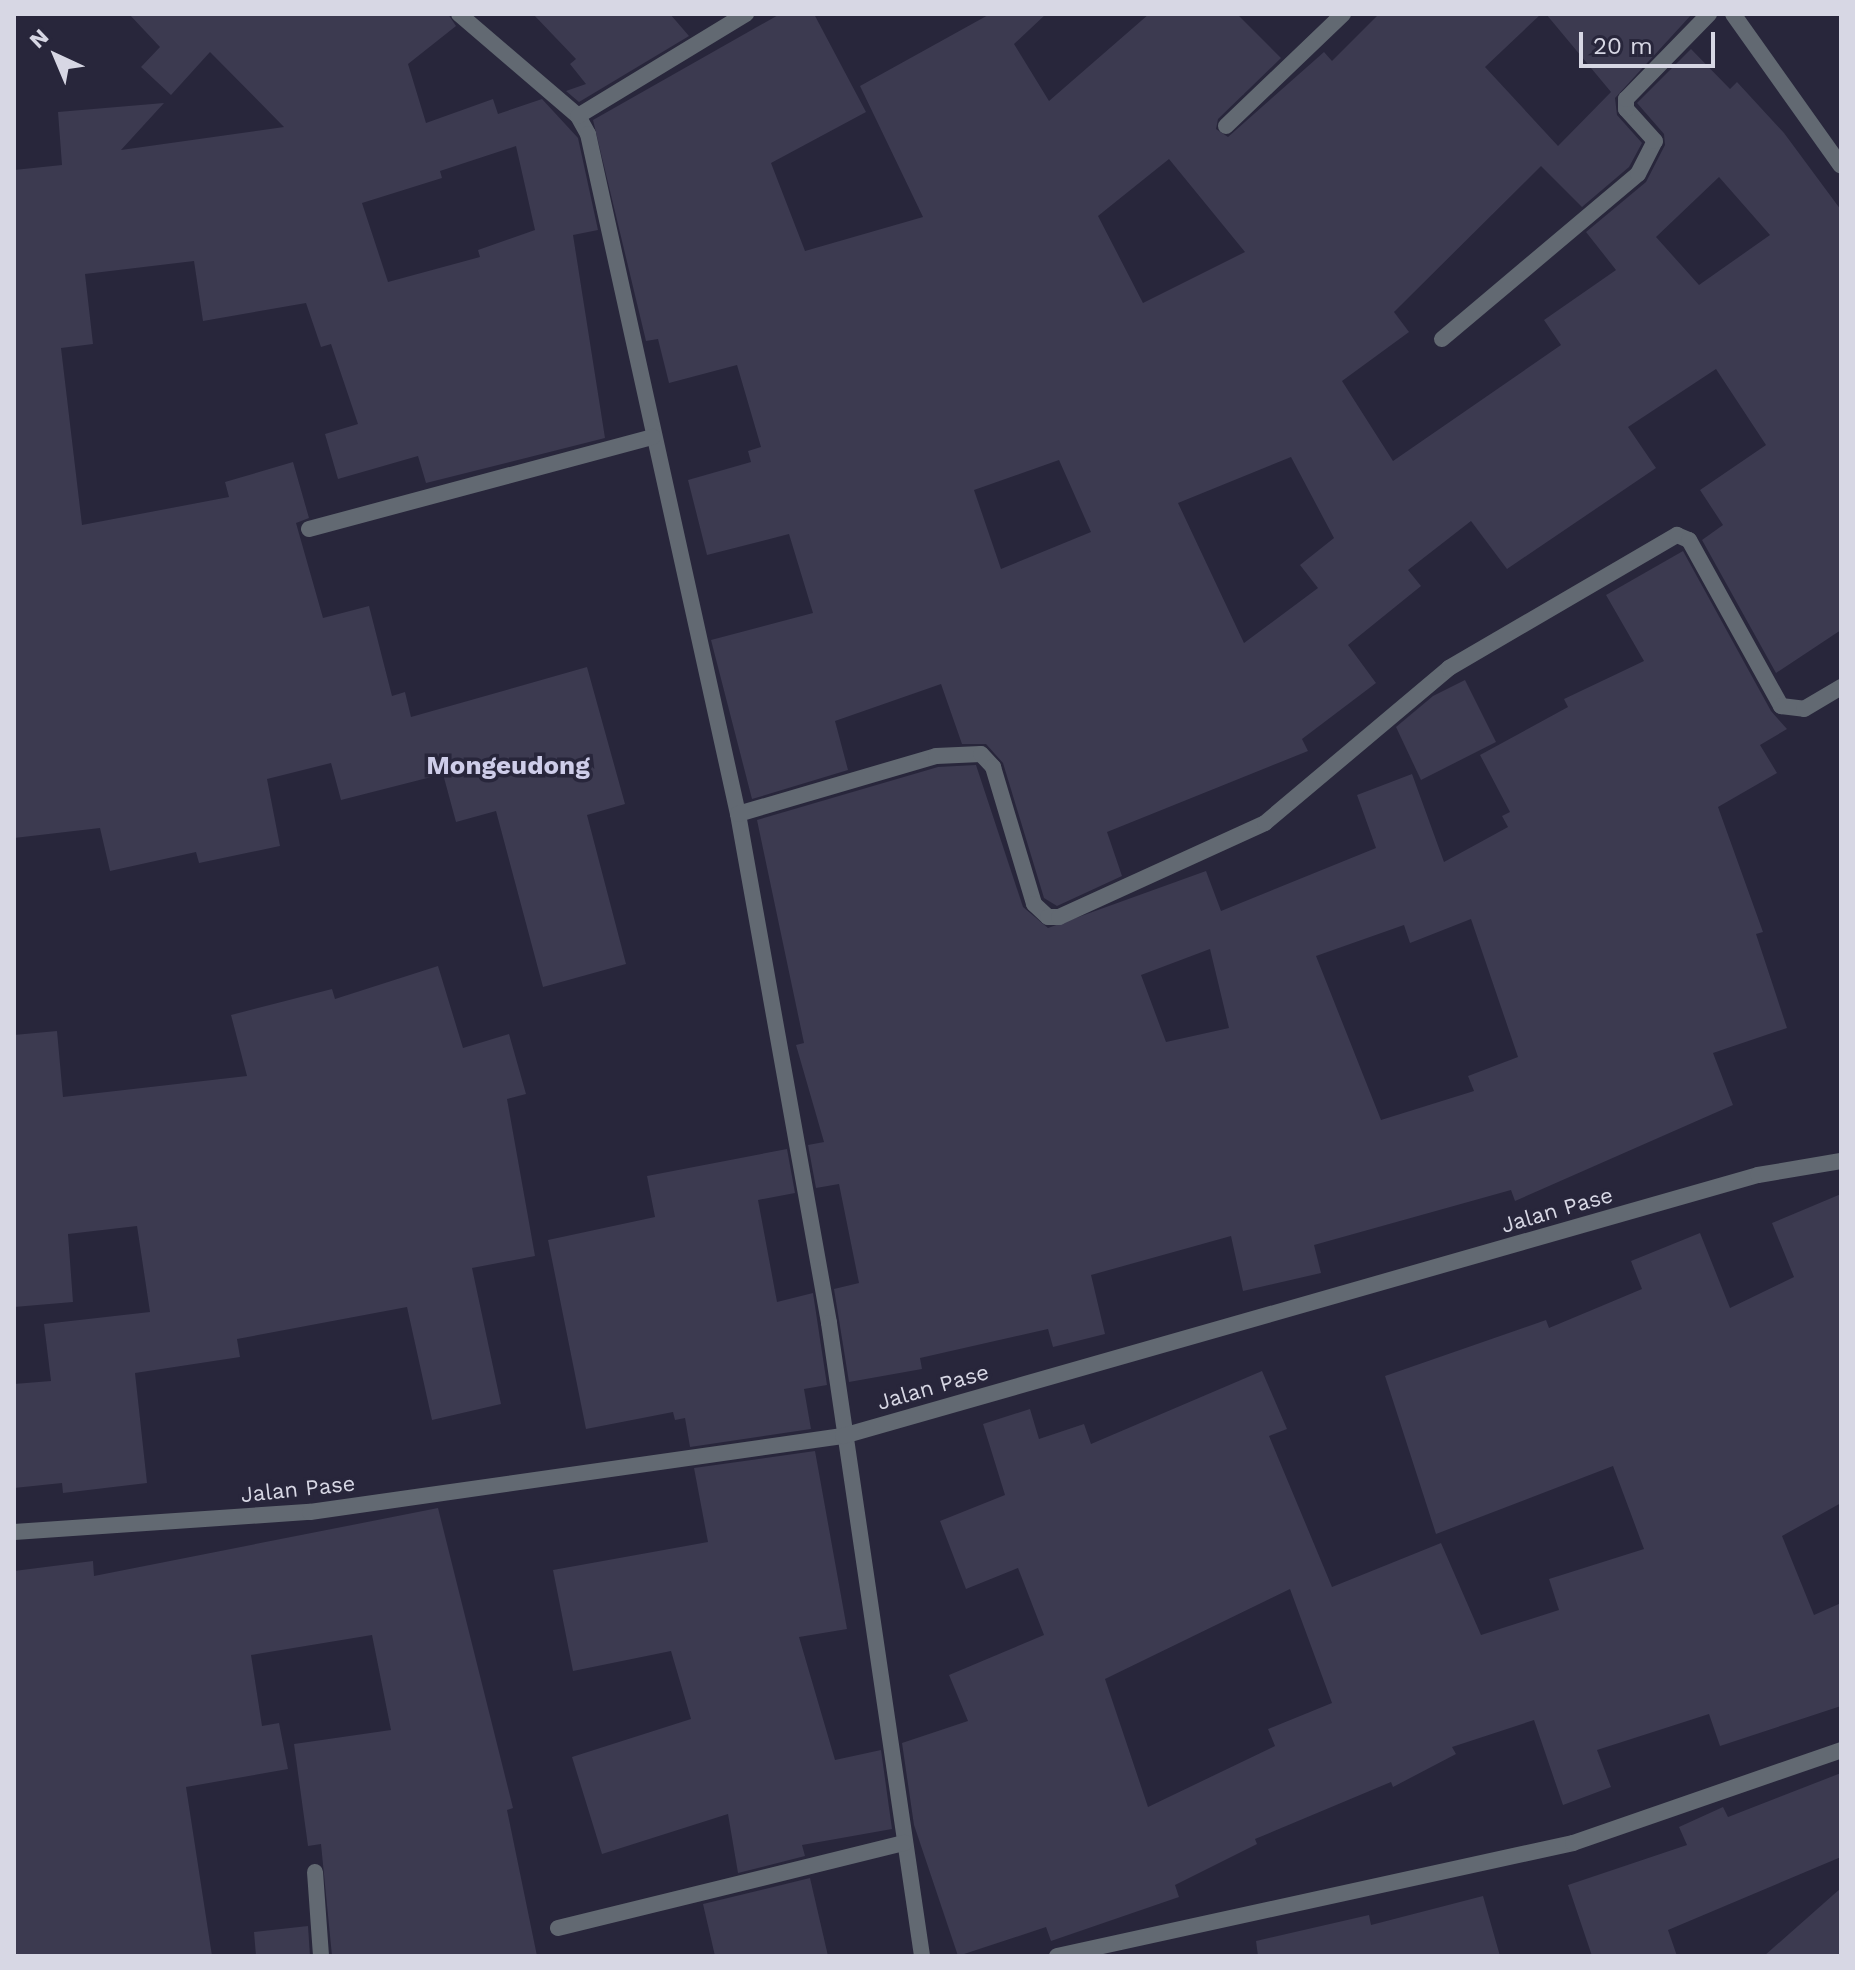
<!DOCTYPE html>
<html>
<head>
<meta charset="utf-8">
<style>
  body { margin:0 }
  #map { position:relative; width:1855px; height:1970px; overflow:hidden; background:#28263b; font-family:"Work Sans",sans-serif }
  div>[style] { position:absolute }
  .building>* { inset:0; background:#3c3a50 }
  .street>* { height:16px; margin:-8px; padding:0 8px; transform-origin:8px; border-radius:8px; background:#626972 }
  span { translate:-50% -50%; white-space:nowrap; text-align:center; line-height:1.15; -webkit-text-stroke:7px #28263b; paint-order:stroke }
  .street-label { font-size:22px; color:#d7d7e4 }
  .quarter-label { font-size:26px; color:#cecde9; font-weight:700 }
  .frame { position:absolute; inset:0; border:16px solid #d7d7e4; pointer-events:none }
  .north { position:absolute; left:16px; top:16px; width:80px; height:80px; -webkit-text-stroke:6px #28263b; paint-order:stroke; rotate:316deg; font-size:22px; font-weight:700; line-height:32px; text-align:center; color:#d7d7e4 }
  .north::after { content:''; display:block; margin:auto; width:28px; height:36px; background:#d7d7e4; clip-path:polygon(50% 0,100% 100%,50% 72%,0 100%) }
  .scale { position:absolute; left:1579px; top:32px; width:136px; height:36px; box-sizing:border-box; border:4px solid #d7d7e4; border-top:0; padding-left:10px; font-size:24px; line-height:28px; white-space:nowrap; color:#d7d7e4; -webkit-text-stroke:6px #28263b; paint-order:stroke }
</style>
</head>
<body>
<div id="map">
  <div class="building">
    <i style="clip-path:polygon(evenodd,129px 14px,448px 14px,456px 26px,408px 64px,426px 123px,493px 99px,498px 114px,542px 99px,578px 138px,598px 230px,573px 235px,605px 438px,426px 483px,418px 456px,338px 479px,325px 434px,358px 424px,331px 344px,321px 347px,306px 303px,203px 321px,194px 261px,85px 274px,93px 344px,61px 348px,82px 525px,229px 497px,225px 482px,293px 462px,309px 518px,296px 523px,323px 618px,369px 606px,392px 696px,405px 692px,411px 717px,587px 667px,625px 804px,587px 815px,626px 964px,543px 987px,496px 811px,456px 822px,443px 774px,341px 800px,331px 763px,267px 779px,280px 846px,199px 863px,196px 852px,110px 871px,100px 828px,14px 838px,14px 170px,62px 165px,58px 112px,164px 103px,121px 150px,284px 127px,210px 52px,171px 95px,141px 67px,160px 47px,129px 14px,516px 146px,535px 230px,478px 250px,480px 257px,388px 282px,362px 203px,442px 178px,440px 171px,516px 146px)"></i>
    <i style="clip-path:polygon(533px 14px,670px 14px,689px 36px,579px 102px,566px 91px,586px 84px,570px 64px,576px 59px)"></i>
    <i style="clip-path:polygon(evenodd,780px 14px,814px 14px,866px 112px,771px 163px,805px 251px,923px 217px,860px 86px,990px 14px,1046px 14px,1014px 44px,1049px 101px,1149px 14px,1237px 14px,1281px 58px,1218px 119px,1216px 129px,1228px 137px,1324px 52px,1332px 61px,1379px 14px,1541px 14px,1485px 67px,1558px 146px,1611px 92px,1546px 14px,1692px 14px,1615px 98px,1617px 115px,1642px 143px,1629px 167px,1582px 207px,1541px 166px,1394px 312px,1409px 332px,1342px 381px,1393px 461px,1561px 345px,1544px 320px,1616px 270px,1586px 232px,1646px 182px,1665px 145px,1664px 134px,1637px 103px,1691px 49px,1730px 89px,1737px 82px,1784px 133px,1841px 210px,1841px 630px,1776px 673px,1702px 540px,1723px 525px,1700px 490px,1766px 445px,1716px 369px,1628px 427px,1656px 468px,1507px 569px,1471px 521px,1408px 570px,1421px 586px,1348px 645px,1376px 683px,1302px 739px,1308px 751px,1107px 832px,1122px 876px,1057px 906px,1044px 898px,1003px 763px,986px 744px,962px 744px,941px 684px,835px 721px,848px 770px,752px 799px,711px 640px,813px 613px,789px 534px,707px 555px,688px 480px,751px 462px,748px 451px,761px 447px,737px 365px,669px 383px,658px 339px,646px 341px,593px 120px,780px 14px,1169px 159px,1245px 252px,1143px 303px,1098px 216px,1169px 159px,780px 14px,1719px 177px,1770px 235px,1699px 285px,1656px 237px,1719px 177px,780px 14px,1291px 457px,1334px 538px,1300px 565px,1318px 588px,1244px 643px,1178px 503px,1291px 457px,780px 14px,1059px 460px,1091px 532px,1001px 569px,974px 490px,1059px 460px)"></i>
    <i style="clip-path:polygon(evenodd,1683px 551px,1771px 711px,1787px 729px,1760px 745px,1777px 773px,1718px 807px,1763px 932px,1756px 934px,1787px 1028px,1713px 1053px,1733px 1105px,1515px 1201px,1511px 1190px,1314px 1245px,1321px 1273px,1243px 1291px,1231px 1236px,1091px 1275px,1105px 1334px,1053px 1347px,1048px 1329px,920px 1358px,922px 1369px,849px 1382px,834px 1289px,859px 1283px,839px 1184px,816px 1188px,808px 1145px,824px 1142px,796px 1045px,804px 1043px,757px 820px,938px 767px,976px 765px,1023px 907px,1048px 928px,1206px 871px,1221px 911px,1376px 848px,1357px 795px,1412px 774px,1444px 862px,1508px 827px,1502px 816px,1510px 812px,1480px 755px,1568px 707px,1564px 699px,1644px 661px,1606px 595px,1683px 551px,1471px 919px,1518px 1057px,1468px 1076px,1474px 1091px,1381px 1120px,1316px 956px,1404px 925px,1410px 943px,1471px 919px,1683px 551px,1210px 949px,1229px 1028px,1166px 1042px,1141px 975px,1210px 949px)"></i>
    <i style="clip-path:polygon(1465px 680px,1496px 742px,1421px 780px,1396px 727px,1433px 696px)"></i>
    <i style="clip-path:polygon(438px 966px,463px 1048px,509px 1034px,526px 1094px,507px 1099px,535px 1256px,472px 1268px,501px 1404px,432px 1420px,407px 1307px,237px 1339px,240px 1357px,135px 1373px,147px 1483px,63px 1493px,62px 1483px,14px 1488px,14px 1384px,51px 1381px,44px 1324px,150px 1312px,137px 1226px,68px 1234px,73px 1302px,14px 1307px,14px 1035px,57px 1031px,63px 1097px,247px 1076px,231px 1015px,332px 989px,335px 999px)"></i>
    <i style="clip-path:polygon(787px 1149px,795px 1193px,758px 1200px,777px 1302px,813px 1293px,827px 1385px,804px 1389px,811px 1429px,690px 1447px,685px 1418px,675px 1420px,673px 1412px,586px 1429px,548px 1240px,655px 1217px,647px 1176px)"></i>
    <i style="clip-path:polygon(evenodd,1841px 1194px,1841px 1503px,1782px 1536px,1814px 1615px,1841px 1603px,1841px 1706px,1720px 1746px,1709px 1714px,1597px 1750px,1611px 1787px,1563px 1805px,1534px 1720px,1452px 1747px,1456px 1754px,1393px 1787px,1391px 1782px,1255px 1839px,1257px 1844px,1175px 1885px,1179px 1897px,1051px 1941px,1046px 1927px,958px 1956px,914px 1825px,902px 1743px,968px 1721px,949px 1675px,1044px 1635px,1018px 1568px,966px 1589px,940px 1521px,1005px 1495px,983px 1424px,1030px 1409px,1039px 1439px,1084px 1424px,1091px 1444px,1262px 1371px,1287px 1429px,1269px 1436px,1332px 1587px,1441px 1543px,1481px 1635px,1559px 1610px,1549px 1579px,1644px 1549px,1613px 1466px,1436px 1534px,1385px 1376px,1546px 1320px,1549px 1328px,1642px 1289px,1631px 1261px,1700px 1233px,1730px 1308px,1794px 1277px,1772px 1223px,1841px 1194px,1290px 1589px,1332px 1703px,1268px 1729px,1275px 1746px,1148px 1807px,1105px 1679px,1290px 1589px)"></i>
    <i style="clip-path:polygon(815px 1451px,847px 1629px,799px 1637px,835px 1760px,881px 1750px,892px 1829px,802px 1845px,805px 1856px,738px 1873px,728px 1814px,602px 1854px,572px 1757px,691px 1719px,671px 1651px,573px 1671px,553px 1570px,708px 1542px,694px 1468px)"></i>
    <i style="clip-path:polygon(438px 1508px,513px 1808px,507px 1810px,537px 1956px,332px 1956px,321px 1844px,308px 1846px,294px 1744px,391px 1730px,372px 1635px,251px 1655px,262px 1726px,279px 1723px,288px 1769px,186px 1787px,212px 1956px,14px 1956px,14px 1571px,93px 1561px,94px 1576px)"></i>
    <i style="clip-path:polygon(1841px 1773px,1841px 1857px,1668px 1930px,1677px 1956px,1592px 1956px,1568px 1885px,1687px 1845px,1679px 1827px,1723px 1807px,1728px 1817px)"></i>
    <i style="clip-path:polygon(810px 1878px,828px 1956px,715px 1956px,703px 1904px)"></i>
    <i style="clip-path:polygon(1841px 1888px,1841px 1956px,1764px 1956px)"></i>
    <i style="clip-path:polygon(1483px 1896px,1500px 1956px,1258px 1956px,1256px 1941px,1369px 1915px,1371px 1925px)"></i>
    <i style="clip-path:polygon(308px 1926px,310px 1956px,256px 1956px,254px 1932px)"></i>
  </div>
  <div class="street">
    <i style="left:459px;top:14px;width:157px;rotate:40.6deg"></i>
    <i style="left:578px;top:116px;width:21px;rotate:61deg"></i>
    <i style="left:588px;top:134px;width:696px;rotate:77.56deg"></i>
    <i style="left:738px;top:814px;width:517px;rotate:79.86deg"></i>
    <i style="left:829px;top:1323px;width:640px;rotate:81.64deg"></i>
    <i style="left:1733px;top:14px;width:186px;rotate:54.6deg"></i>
    <i style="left:578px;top:116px;width:197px;rotate:-31.3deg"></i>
    <i style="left:1226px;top:126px;width:162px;rotate:-43.7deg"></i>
    <i style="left:1442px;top:339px;width:256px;rotate:-40.1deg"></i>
    <i style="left:1638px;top:174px;width:37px;rotate:-63deg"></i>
    <i style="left:1655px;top:141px;width:43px;rotate:-132.2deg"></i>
    <i style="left:1626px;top:109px;width:10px;rotate:-90deg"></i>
    <i style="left:1626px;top:99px;width:119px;rotate:-45.7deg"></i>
    <i style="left:309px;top:529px;width:356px;rotate:-15deg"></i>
    <i style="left:738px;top:814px;width:206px;rotate:-16.3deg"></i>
    <i style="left:936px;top:756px;width:45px;rotate:-2.5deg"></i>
    <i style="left:981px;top:754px;width:18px;rotate:47deg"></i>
    <i style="left:993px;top:767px;width:143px;rotate:73.3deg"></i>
    <i style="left:1034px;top:904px;width:19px;rotate:43deg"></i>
    <i style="left:1048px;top:917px;width:11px"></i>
    <i style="left:1059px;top:917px;width:226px;rotate:-24.5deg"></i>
    <i style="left:1265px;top:823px;width:241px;rotate:-40.1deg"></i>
    <i style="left:1449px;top:668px;width:264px;rotate:-30.3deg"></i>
    <i style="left:1677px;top:535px;width:13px;rotate:23deg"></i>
    <i style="left:1689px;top:540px;width:190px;rotate:61deg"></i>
    <i style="left:1781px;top:706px;width:23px;rotate:7deg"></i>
    <i style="left:1804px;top:709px;width:43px;rotate:-30.7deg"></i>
    <i style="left:14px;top:1532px;width:297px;rotate:-3.9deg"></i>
    <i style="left:310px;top:1512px;width:538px;rotate:-8.12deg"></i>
    <i style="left:843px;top:1436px;width:951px;rotate:-15.92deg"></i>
    <i style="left:1758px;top:1175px;width:84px;rotate:-9.6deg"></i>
    <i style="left:315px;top:1872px;width:84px;rotate:85.9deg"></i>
    <i style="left:558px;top:1928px;width:357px;rotate:-13.8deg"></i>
    <i style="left:1057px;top:1956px;width:528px;rotate:-12.35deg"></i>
    <i style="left:1573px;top:1843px;width:284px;rotate:-19.1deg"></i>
  </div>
  <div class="street-label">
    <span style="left:1557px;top:1210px;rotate:-16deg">Jalan Pase</span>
    <span style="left:933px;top:1387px;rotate:-16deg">Jalan Pase</span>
    <span style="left:298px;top:1489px;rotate:-6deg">Jalan Pase</span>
  </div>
  <div class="quarter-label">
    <span style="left:508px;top:766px">Mongeudong</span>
  </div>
  <div class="frame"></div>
  <div class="north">N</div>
  <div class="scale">20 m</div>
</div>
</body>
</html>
